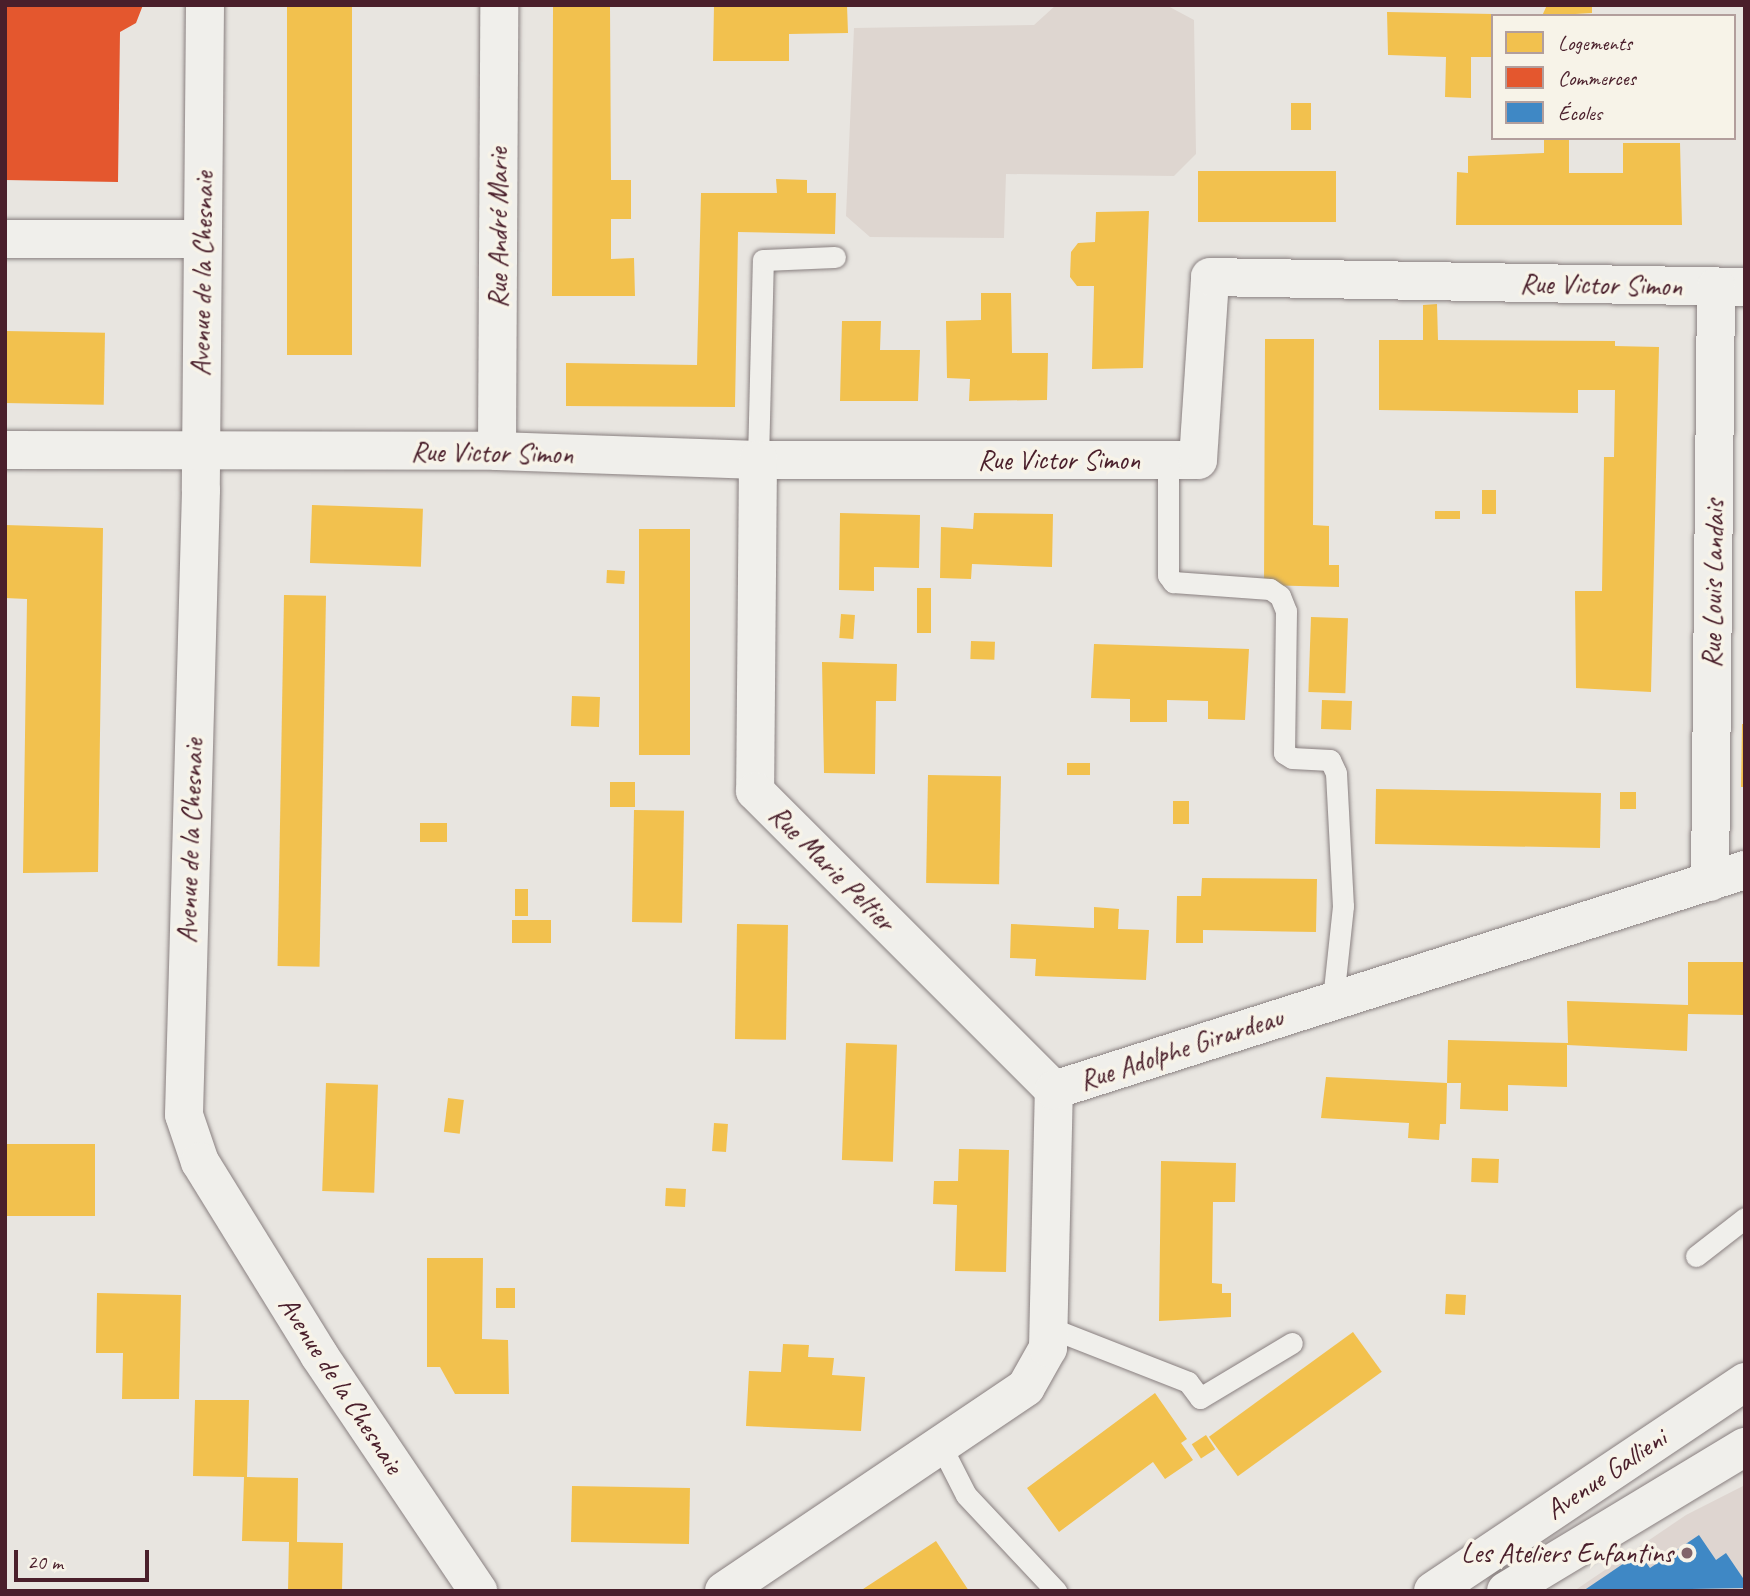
<!DOCTYPE html>
<html>
<head>
<meta charset="utf-8">
<style>
  body { margin:0 }
  #map { position:relative; width:1750px; height:1596px; overflow:hidden; background:#e8e5e0; font-family:Caveat,sans-serif }
  div>[style] { position:absolute }
  .built>* { inset:0; background:#ded5d0 }
  .green>* { inset:0; background:#ded6d0 }
  .homes>* { inset:0; background:#f2c14e; transform-origin:0 0 }
  .shops>* { inset:0; background:#e4572e }
  .schools>* { inset:0; background:#3f88c5 }
  .roads { filter:drop-shadow(0 0 2px #898080) drop-shadow(0 0 2px #898080) }
  .service>* { height:21px; margin:-10.5px; padding:0 10.5px; transform-origin:10.5px; border-radius:10.5px; background:#f0efeb }
  .minor>* { height:38px; margin:-19px; padding:0 19px; transform-origin:19px; border-radius:19px; background:#f0efeb }
  .secondary>* { height:38px; margin:-19px; padding:0 19px; transform-origin:19px; border-radius:19px; background:#f0efeb }
  .dots>* { width:19px; height:19px; translate:-50% -50%; box-sizing:border-box; border:4px solid #f7f3e8; border-radius:50% }
  span { translate:-50% -50%; white-space:nowrap; text-align:center; line-height:1.15; -webkit-text-stroke:7px #f7f3e8; paint-order:stroke }
  .street-label { font-size:28px; color:#4a1f2b }
  .poi-label { font-size:28px; color:#4a1f2b }
  .right { translate:-100% -50%; text-align:right }
  .frame { position:absolute; inset:0; border:7px solid #4a1f2b; pointer-events:none }
  .legend { position:absolute; left:1491px; top:14px; width:245px; height:126px; box-sizing:border-box; background:#f7f3e8; border:2px solid #b29e9c; margin:0; padding:9px 12px; list-style:none; font-size:21px; color:#4a1f2b }
  .legend li { display:flex; align-items:center; gap:14px; height:35px }
  .legend b { width:35px; border:2px solid #b29e9c }
  .scale { position:absolute; left:14px; top:1550px; width:135px; height:32px; box-sizing:border-box; border:4px solid #4a1f2b; border-top:0; padding-left:9px; font-size:21px; line-height:24px; white-space:nowrap; color:#4a1f2b; -webkit-text-stroke:5px #f7f3e8; paint-order:stroke }
</style>
</head>
<body>
<div id="map">
  <div class="built">
    <i style="clip-path:polygon(1745px 1485px,1745px 1591px,1574px 1591px,1686px 1515px)"></i>
  </div>
  <div class="green">
    <i style="clip-path:polygon(1056px 5px,1166px 5px,1194px 20px,1196px 154px,1174px 176px,1006px 174px,1004px 238px,870px 237px,846px 216px,854px 28px,1034px 25px)"></i>
  </div>
  <div class="homes">
    <i style="left:287px;top:5px;width:65px;height:350px"></i>
    <i style="clip-path:polygon(553px 5px,610px 5px,611px 180px,631px 180px,631px 219px,611px 219px,611px 259px,634px 258px,635px 296px,552px 296px)"></i>
    <i style="clip-path:polygon(714px 5px,847px 5px,848px 33px,789px 34px,789px 61px,713px 61px)"></i>
    <i style="clip-path:polygon(1547px 5px,1592px 5px,1592px 13px,1542px 16px)"></i>
    <i style="clip-path:polygon(1387px 12px,1493px 14px,1493px 57px,1471px 57px,1471px 98px,1445px 97px,1446px 57px,1388px 55px)"></i>
    <i style="left:1291px;top:103px;width:20px;height:27px"></i>
    <i style="clip-path:polygon(1544px 139px,1569px 139px,1569px 173px,1623px 173px,1623px 143px,1680px 143px,1682px 225px,1456px 225px,1457px 172px,1468px 173px,1468px 156px,1544px 153px)"></i>
    <i style="left:1198px;top:171px;width:138px;height:51px"></i>
    <i style="clip-path:polygon(776px 179px,807px 180px,807px 193px,836px 193px,835px 234px,738px 232px,735px 407px,566px 406px,566px 363px,697px 365px,701px 193px,777px 193px)"></i>
    <i style="clip-path:polygon(1149px 211px,1143px 368px,1092px 369px,1094px 286px,1077px 286px,1070px 277px,1071px 252px,1078px 243px,1095px 242px,1096px 212px)"></i>
    <i style="clip-path:polygon(981px 293px,1011px 293px,1012px 353px,1048px 353px,1047px 400px,969px 401px,970px 379px,947px 378px,946px 321px,981px 320px)"></i>
    <i style="clip-path:polygon(1437px 304px,1438px 340px,1615px 341px,1615px 346px,1659px 347px,1651px 692px,1576px 688px,1575px 591px,1602px 591px,1604px 457px,1614px 457px,1615px 390px,1578px 390px,1578px 413px,1379px 410px,1379px 340px,1423px 340px,1423px 305px)"></i>
    <i style="clip-path:polygon(842px 321px,881px 321px,880px 350px,920px 350px,918px 401px,840px 401px)"></i>
    <i style="left:5px;top:331px;width:100px;height:72px;rotate:1deg"></i>
    <i style="clip-path:polygon(1265px 339px,1314px 339px,1313px 525px,1329px 526px,1329px 565px,1339px 565px,1339px 587px,1264px 585px)"></i>
    <i style="left:1482px;top:490px;width:14px;height:24px"></i>
    <i style="left:312px;top:505px;width:111px;height:58px;rotate:2deg"></i>
    <i style="left:1435px;top:511px;width:25px;height:8px"></i>
    <i style="clip-path:polygon(840px 513px,920px 515px,919px 568px,874px 567px,874px 591px,839px 590px)"></i>
    <i style="clip-path:polygon(974px 513px,1053px 514px,1052px 567px,972px 564px,971px 579px,940px 578px,941px 527px,973px 529px)"></i>
    <i style="clip-path:polygon(5px 525px,103px 528px,98px 872px,23px 873px,27px 599px,5px 598px)"></i>
    <i style="left:639px;top:529px;width:51px;height:226px"></i>
    <i style="left:607px;top:570px;width:18px;height:13px;rotate:3deg"></i>
    <i style="left:917px;top:588px;width:14px;height:45px"></i>
    <i style="left:284px;top:595px;width:42px;height:371px;rotate:1deg"></i>
    <i style="left:841px;top:614px;width:14px;height:24px;rotate:4deg"></i>
    <i style="left:1311px;top:617px;width:37px;height:75px;rotate:2deg"></i>
    <i style="left:971px;top:641px;width:24px;height:18px;rotate:2deg"></i>
    <i style="clip-path:polygon(1094px 644px,1249px 649px,1245px 720px,1208px 719px,1208px 701px,1167px 700px,1167px 722px,1130px 722px,1130px 699px,1091px 698px)"></i>
    <i style="clip-path:polygon(822px 662px,897px 664px,896px 701px,876px 701px,875px 774px,824px 773px)"></i>
    <i style="left:572px;top:696px;width:28px;height:30px;rotate:2deg"></i>
    <i style="left:1322px;top:700px;width:30px;height:29px;rotate:2deg"></i>
    <i style="clip-path:polygon(1742px 724px,1745px 724px,1745px 787px,1741px 787px)"></i>
    <i style="left:1067px;top:763px;width:23px;height:12px"></i>
    <i style="left:928px;top:775px;width:73px;height:108px;rotate:1deg"></i>
    <i style="left:610px;top:782px;width:25px;height:25px"></i>
    <i style="left:1376px;top:789px;width:225px;height:55px;rotate:1deg"></i>
    <i style="left:1620px;top:792px;width:16px;height:17px"></i>
    <i style="left:1173px;top:801px;width:16px;height:23px"></i>
    <i style="left:634px;top:810px;width:50px;height:112px;rotate:1deg"></i>
    <i style="left:420px;top:823px;width:27px;height:19px"></i>
    <i style="clip-path:polygon(1202px 878px,1317px 879px,1316px 932px,1203px 930px,1203px 943px,1176px 943px,1177px 896px,1201px 896px)"></i>
    <i style="left:515px;top:889px;width:13px;height:27px"></i>
    <i style="clip-path:polygon(1094px 907px,1119px 909px,1118px 929px,1149px 930px,1146px 980px,1035px 976px,1036px 959px,1010px 958px,1011px 924px,1094px 928px)"></i>
    <i style="left:512px;top:920px;width:39px;height:23px"></i>
    <i style="left:737px;top:924px;width:51px;height:115px;rotate:1deg"></i>
    <i style="clip-path:polygon(1688px 962px,1745px 962px,1745px 1015px,1688px 1014px,1687px 1051px,1567px 1045px,1567px 1087px,1508px 1085px,1508px 1111px,1460px 1109px,1461px 1083px,1447px 1083px,1446px 1124px,1440px 1124px,1439px 1140px,1408px 1138px,1409px 1123px,1321px 1118px,1326px 1077px,1447px 1083px,1448px 1040px,1568px 1043px,1567px 1001px,1688px 1005px)"></i>
    <i style="left:846px;top:1043px;width:51px;height:117px;rotate:2deg"></i>
    <i style="left:326px;top:1083px;width:52px;height:108px;rotate:2deg"></i>
    <i style="left:448px;top:1098px;width:16px;height:34px;rotate:7deg"></i>
    <i style="left:714px;top:1123px;width:14px;height:28px;rotate:4deg"></i>
    <i style="left:5px;top:1144px;width:90px;height:72px"></i>
    <i style="clip-path:polygon(959px 1149px,1009px 1150px,1006px 1272px,955px 1271px,957px 1205px,933px 1204px,934px 1181px,958px 1181px)"></i>
    <i style="left:1472px;top:1158px;width:27px;height:24px;rotate:2deg"></i>
    <i style="clip-path:polygon(1161px 1161px,1236px 1163px,1235px 1202px,1213px 1202px,1212px 1283px,1222px 1284px,1222px 1293px,1231px 1293px,1231px 1317px,1159px 1321px)"></i>
    <i style="left:666px;top:1188px;width:20px;height:18px;rotate:3deg"></i>
    <i style="clip-path:polygon(427px 1258px,483px 1258px,482px 1339px,508px 1340px,509px 1394px,455px 1394px,440px 1367px,427px 1367px)"></i>
    <i style="left:496px;top:1288px;width:19px;height:20px"></i>
    <i style="clip-path:polygon(97px 1293px,181px 1295px,179px 1399px,122px 1399px,123px 1353px,96px 1353px)"></i>
    <i style="left:1446px;top:1294px;width:20px;height:20px;rotate:3deg"></i>
    <i style="left:1353px;top:1332px;width:49px;height:178px;rotate:54deg"></i>
    <i style="clip-path:polygon(783px 1344px,809px 1345px,808px 1357px,834px 1358px,832px 1375px,865px 1377px,861px 1431px,746px 1426px,749px 1371px,781px 1372px)"></i>
    <i style="clip-path:polygon(1155px 1393px,1187px 1439px,1181px 1443px,1193px 1460px,1165px 1479px,1153px 1462px,1059px 1532px,1027px 1488px)"></i>
    <i style="clip-path:polygon(195px 1400px,249px 1400px,247px 1477px,298px 1478px,297px 1542px,343px 1543px,342px 1591px,288px 1591px,289px 1542px,242px 1541px,244px 1477px,193px 1476px)"></i>
    <i style="left:1206px;top:1435px;width:17px;height:17px;rotate:57deg"></i>
    <i style="left:572px;top:1486px;width:118px;height:56px;rotate:1deg"></i>
    <i style="clip-path:polygon(936px 1541px,969px 1591px,860px 1591px,886px 1574px)"></i>
  </div>
  <div class="shops">
    <i style="clip-path:polygon(5px 5px,143px 5px,136px 23px,120px 32px,118px 182px,5px 180px)"></i>
  </div>
  <div class="schools">
    <i style="clip-path:polygon(1699px 1535px,1716px 1560px,1726px 1553px,1745px 1581px,1745px 1588px,1583px 1591px,1639px 1553px,1650px 1568px)"></i>
  </div>
  <div class="roads">
    <div class="service">
      <i style="left:758px;top:460px;width:200px;rotate:-88.6deg"></i>
      <i style="left:763px;top:260px;width:72px;rotate:-2.4deg"></i>
      <i style="left:1168px;top:460px;width:115px;rotate:90deg"></i>
      <i style="left:1168px;top:575px;width:9px;rotate:54deg"></i>
      <i style="left:1173px;top:582px;width:97px;rotate:4.1deg"></i>
      <i style="left:1270px;top:589px;width:12px;rotate:35deg"></i>
      <i style="left:1280px;top:596px;width:16px;rotate:68deg"></i>
      <i style="left:1286px;top:611px;width:142px;rotate:90.8deg"></i>
      <i style="left:1284px;top:753px;width:9px;rotate:32deg"></i>
      <i style="left:1292px;top:758px;width:38px;rotate:3deg"></i>
      <i style="left:1330px;top:760px;width:14px;rotate:65deg"></i>
      <i style="left:1336px;top:773px;width:133px;rotate:87deg"></i>
      <i style="left:1343px;top:906px;width:95px;rotate:96.1deg"></i>
      <i style="left:1696px;top:1256px;width:62px;rotate:-37.8deg"></i>
      <i style="left:1048px;top:1327px;width:150px;rotate:21.4deg"></i>
      <i style="left:1188px;top:1382px;width:20px;rotate:53deg"></i>
      <i style="left:1200px;top:1398px;width:107px;rotate:-30.9deg"></i>
      <i style="left:940px;top:1444px;width:57px;rotate:63deg"></i>
      <i style="left:966px;top:1495px;width:132px;rotate:46.8deg"></i>
    </div>
    <div class="minor">
      <i style="left:205px;top:5px;width:485px;rotate:90.5deg"></i>
      <i style="left:201px;top:490px;width:625px;rotate:91.56deg"></i>
      <i style="left:184px;top:1115px;width:50px;rotate:71.2deg"></i>
      <i style="left:200px;top:1162px;width:227px;rotate:58.3deg"></i>
      <i style="left:319px;top:1355px;width:285px;rotate:56deg"></i>
      <i style="left:5px;top:239px;width:195px"></i>
      <i style="left:5px;top:450px;width:492px;rotate:0.1deg"></i>
      <i style="left:497px;top:451px;width:261px;rotate:2deg"></i>
      <i style="left:758px;top:460px;width:440px"></i>
      <i style="left:1198px;top:460px;width:183px;rotate:-86.2deg"></i>
      <i style="left:1210px;top:277px;width:535px;rotate:1.07deg"></i>
      <i style="left:497px;top:451px;width:446px;rotate:-89.7deg"></i>
      <i style="left:758px;top:460px;width:331px;rotate:90.5deg"></i>
      <i style="left:755px;top:791px;width:423px;rotate:45deg"></i>
      <i style="left:1710px;top:882px;width:595px;rotate:-89.42deg"></i>
      <i style="left:724px;top:1591px;width:364px;rotate:-34deg"></i>
      <i style="left:1026px;top:1387px;width:45px;rotate:-60.6deg"></i>
      <i style="left:1048px;top:1348px;width:258px;rotate:-88.7deg"></i>
      <i style="left:1054px;top:1090px;width:725px;rotate:-17.66deg"></i>
    </div>
    <div class="secondary">
      <i style="left:1433px;top:1591px;width:376px;rotate:-33.8deg"></i>
      <i style="left:1506px;top:1591px;width:279px;rotate:-31.1deg"></i>
    </div>
  </div>
  <div class="dots">
    <i style="left:1687px;top:1553px;background:#81646a"></i>
  </div>
  <div class="street-label">
    <span style="left:498px;top:228px;rotate:-90deg">Rue André Marie</span>
    <span style="left:202px;top:274px;rotate:-89deg">Avenue de la Chesnaie</span>
    <span style="left:1601px;top:285px;rotate:1deg">Rue Victor Simon</span>
    <span style="left:492px;top:453px;rotate:1deg">Rue Victor Simon</span>
    <span style="left:1059px;top:460px">Rue Victor Simon</span>
    <span style="left:1713px;top:584px;rotate:-89deg">Rue Louis Landais</span>
    <span style="left:190px;top:841px;rotate:-88deg">Avenue de la Chesnaie</span>
    <span style="left:832px;top:868px;rotate:45deg">Rue Marie Peltier</span>
    <span style="left:1181px;top:1049px;rotate:-18deg">Rue Adolphe Girardeau</span>
    <span style="left:341px;top:1385px;rotate:57deg">Avenue de la Chesnaie</span>
    <span style="left:1606px;top:1474px;rotate:-34deg">Avenue Gallieni</span>
  </div>
  <div class="poi-label">
    <span class="right" style="left:1673px;top:1553px">Les Ateliers Enfantins</span>
  </div>
  <div class="frame"></div>
  <ul class="legend">
  <li><b style="height:19px;background:#f2c14e"></b>Logements</li>
  <li><b style="height:19px;background:#e4572e"></b>Commerces</li>
  <li><b style="height:19px;background:#3f88c5"></b>Écoles</li>
  </ul>
  <div class="scale">20 m</div>
</div>
</body>
</html>
